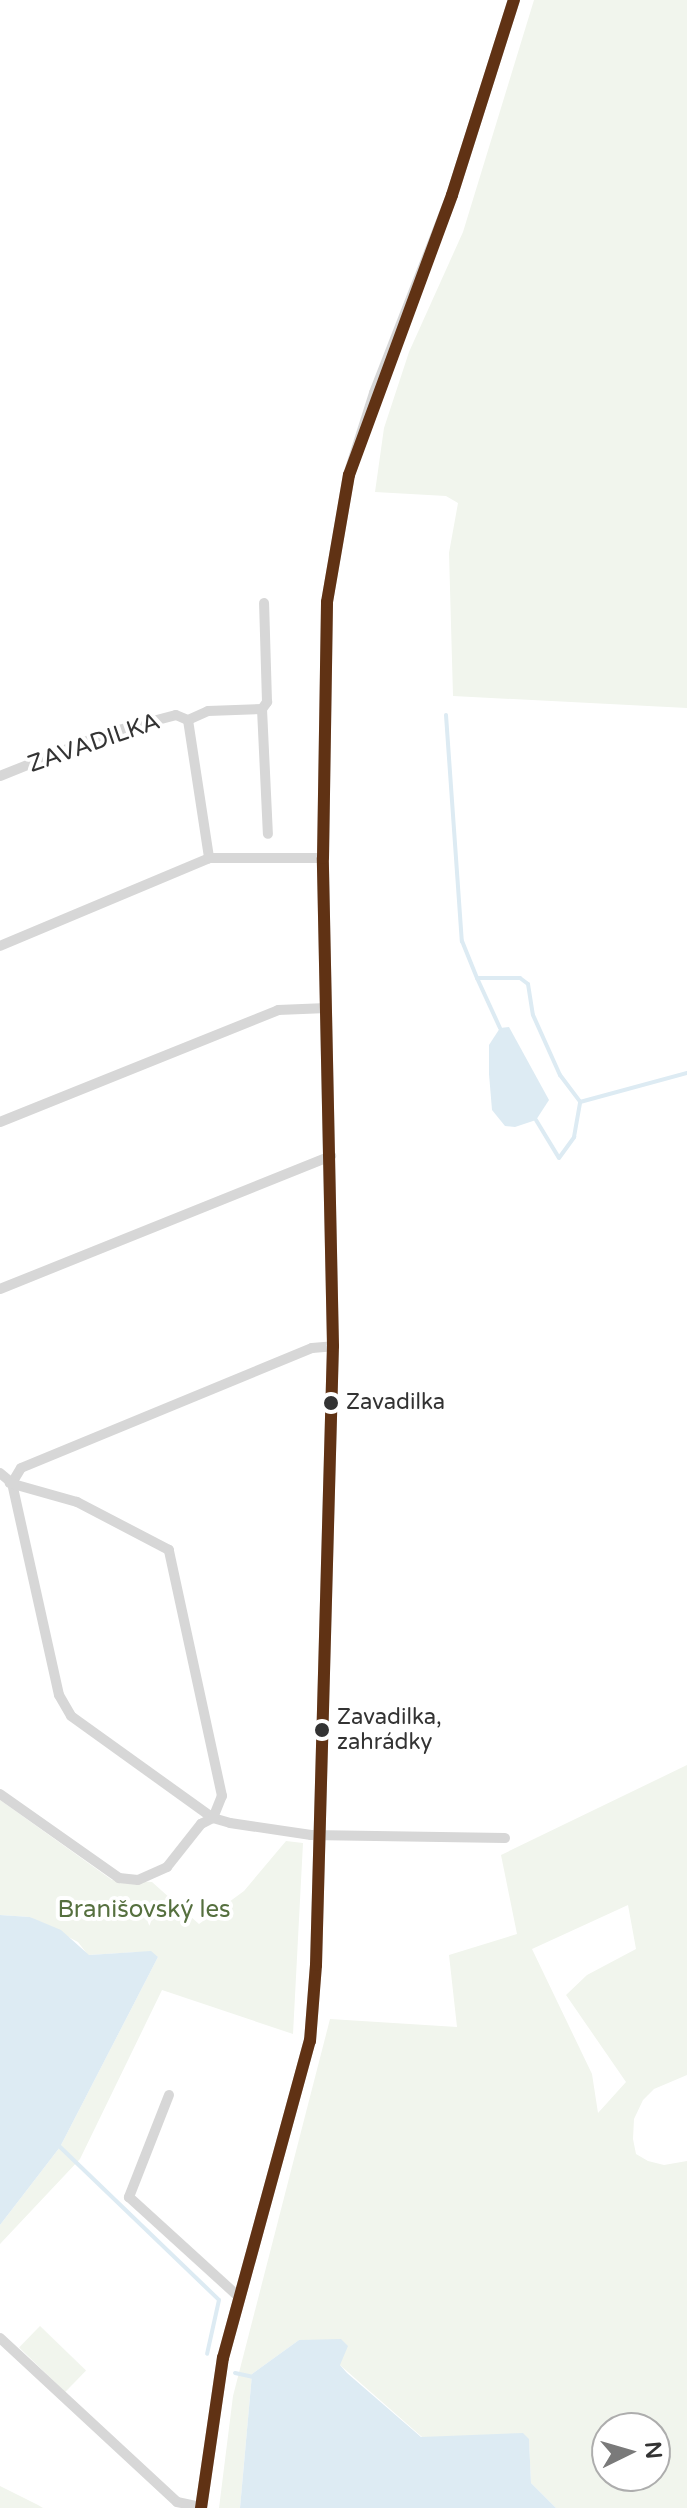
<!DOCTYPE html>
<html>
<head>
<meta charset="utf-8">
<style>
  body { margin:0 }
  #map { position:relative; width:687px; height:2508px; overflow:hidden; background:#fff; font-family:"Varela Round",sans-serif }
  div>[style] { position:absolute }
  .green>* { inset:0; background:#f1f5ed; transform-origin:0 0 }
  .water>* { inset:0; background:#ddebf3 }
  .stream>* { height:4px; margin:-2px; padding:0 2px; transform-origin:2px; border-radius:2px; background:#ddebf3 }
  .minor>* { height:10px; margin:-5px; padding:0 5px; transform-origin:5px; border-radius:5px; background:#d7d7d7 }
  .tertiary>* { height:12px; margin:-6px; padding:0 6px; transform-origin:6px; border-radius:6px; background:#d7d7d7 }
  .bus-1>* { height:12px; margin:-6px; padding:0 6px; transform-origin:6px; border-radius:6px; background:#603214 }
  .dots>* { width:22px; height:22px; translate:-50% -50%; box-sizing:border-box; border:4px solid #fff; border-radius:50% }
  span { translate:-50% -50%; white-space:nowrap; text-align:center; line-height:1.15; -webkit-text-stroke:8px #fff; paint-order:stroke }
  .bus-label { font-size:22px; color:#333 }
  .left { translate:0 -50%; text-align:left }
  .street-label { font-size:24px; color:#333 }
  .park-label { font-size:24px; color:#56703f }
  .north { position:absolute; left:591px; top:2412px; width:80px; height:80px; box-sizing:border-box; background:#fff; border:2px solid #adadad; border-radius:50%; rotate:85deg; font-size:22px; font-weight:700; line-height:32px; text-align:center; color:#333 }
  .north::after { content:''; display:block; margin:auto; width:28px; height:36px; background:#7a7a7a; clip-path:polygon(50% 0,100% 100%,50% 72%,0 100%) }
</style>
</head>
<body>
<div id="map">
  <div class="green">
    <i style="clip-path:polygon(534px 0,687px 0,687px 708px,453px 696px,449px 553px,458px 503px,446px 496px,375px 492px,384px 428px,409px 352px,463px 232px)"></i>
    <i style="clip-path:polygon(evenodd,687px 1765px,687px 2075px,654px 2089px,643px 2100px,634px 2119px,633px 2139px,636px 2154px,648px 2161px,664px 2165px,687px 2161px,687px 2508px,556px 2508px,531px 2483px,529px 2440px,422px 2437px,340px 2365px,299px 2340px,252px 2374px,240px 2508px,219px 2508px,233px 2396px,330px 2019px,457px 2027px,449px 1955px,517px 1934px,501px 1855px,687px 1765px,628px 1905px,636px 1949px,587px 1975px,566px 1995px,626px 2082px,598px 2113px,592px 2074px,532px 1949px,628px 1905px,687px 1765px,607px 2428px,655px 2428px,655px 2476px,607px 2476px,607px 2428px)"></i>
    <i style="clip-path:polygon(0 1800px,112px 1880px,152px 1882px,199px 1924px,244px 1891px,286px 1841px,303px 1843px,293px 2034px,162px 1990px,80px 2159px,0 2244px,0 2225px,60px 2147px,158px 1957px,138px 1952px,88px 1955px,78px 1942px,30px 1917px,0 1915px)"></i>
    <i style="left:40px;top:2326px;width:64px;height:30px;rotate:44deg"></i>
    <i style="clip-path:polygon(0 2486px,38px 2505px,43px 2508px,0 2508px)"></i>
  </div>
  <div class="water">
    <i style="clip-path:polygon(509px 1027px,549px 1100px,536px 1120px,515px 1127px,505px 1126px,492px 1110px,489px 1074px,489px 1045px,500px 1028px)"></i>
    <i style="clip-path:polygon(0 1915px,30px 1917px,61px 1930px,89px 1955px,151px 1951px,158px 1957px,60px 2147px,0 2225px)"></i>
    <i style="clip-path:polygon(341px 2339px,348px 2346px,340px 2365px,347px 2373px,421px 2437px,523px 2433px,529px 2439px,531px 2483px,556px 2508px,240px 2508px,252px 2374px,299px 2340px)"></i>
  </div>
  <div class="stream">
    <i style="left:446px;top:715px;width:227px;rotate:86deg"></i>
    <i style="left:462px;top:941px;width:40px;rotate:68deg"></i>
    <i style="left:477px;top:978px;width:43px"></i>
    <i style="left:520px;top:978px;width:10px;rotate:37deg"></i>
    <i style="left:528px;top:984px;width:31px;rotate:81deg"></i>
    <i style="left:533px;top:1015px;width:66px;rotate:65.8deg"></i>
    <i style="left:560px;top:1075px;width:34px;rotate:53deg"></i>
    <i style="left:580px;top:1102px;width:111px;rotate:-15.2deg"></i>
    <i style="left:477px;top:978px;width:55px;rotate:65.3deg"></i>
    <i style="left:536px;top:1120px;width:44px;rotate:58.8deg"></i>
    <i style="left:559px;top:1158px;width:26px;rotate:-54deg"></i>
    <i style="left:574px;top:1137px;width:36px;rotate:-80deg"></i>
    <i style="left:58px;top:2145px;width:223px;rotate:43.9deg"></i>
    <i style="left:219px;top:2300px;width:55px;rotate:102.5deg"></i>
    <i style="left:235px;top:2373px;width:19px;rotate:12deg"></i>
  </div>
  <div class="minor">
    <i style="left:262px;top:709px;width:125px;rotate:87.3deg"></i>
    <i style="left:262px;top:709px;width:9px;rotate:-54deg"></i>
    <i style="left:267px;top:702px;width:99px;rotate:-91.7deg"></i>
    <i style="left:188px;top:720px;width:22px;rotate:-24deg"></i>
    <i style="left:208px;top:711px;width:54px;rotate:-2.1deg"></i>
    <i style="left:0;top:776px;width:115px;rotate:-21.9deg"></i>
    <i style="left:107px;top:733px;width:71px;rotate:-14.6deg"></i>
    <i style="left:176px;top:715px;width:13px;rotate:23deg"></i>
    <i style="left:188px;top:720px;width:140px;rotate:81.3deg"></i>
    <i style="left:0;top:946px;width:227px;rotate:-22.8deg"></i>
    <i style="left:209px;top:858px;width:114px"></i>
    <i style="left:0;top:1122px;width:300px;rotate:-21.9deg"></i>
    <i style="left:278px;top:1010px;width:49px;rotate:-2.3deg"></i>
    <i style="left:0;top:1289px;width:357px;rotate:-21.9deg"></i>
    <i style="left:0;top:1473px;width:16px;rotate:40deg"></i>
    <i style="left:12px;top:1483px;width:217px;rotate:77.5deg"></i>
    <i style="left:59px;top:1695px;width:24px;rotate:60deg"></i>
    <i style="left:71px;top:1716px;width:175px;rotate:35.7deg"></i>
    <i style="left:213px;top:1818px;width:18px;rotate:16deg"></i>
    <i style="left:230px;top:1823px;width:82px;rotate:8.4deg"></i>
    <i style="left:311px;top:1835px;width:194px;rotate:0.9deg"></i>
    <i style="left:12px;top:1483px;width:17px;rotate:-59deg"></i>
    <i style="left:21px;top:1468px;width:315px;rotate:-22.4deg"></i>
    <i style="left:312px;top:1348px;width:21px;rotate:-5deg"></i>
    <i style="left:0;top:1794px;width:146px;rotate:35.2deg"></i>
    <i style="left:119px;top:1878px;width:19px;rotate:6deg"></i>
    <i style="left:138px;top:1880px;width:32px;rotate:-24deg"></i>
    <i style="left:167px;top:1867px;width:55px;rotate:-51.7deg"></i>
    <i style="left:201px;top:1824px;width:13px;rotate:-27deg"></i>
    <i style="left:213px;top:1818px;width:24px;rotate:-68deg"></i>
    <i style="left:222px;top:1796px;width:252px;rotate:-102.2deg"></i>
    <i style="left:169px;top:1550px;width:104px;rotate:-152.4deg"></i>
    <i style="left:77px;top:1502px;width:70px;rotate:-164.2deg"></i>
    <i style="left:169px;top:2095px;width:110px;rotate:111.4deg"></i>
    <i style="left:129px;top:2197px;width:149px;rotate:42.3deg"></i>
    <i style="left:0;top:2338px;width:241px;rotate:42.8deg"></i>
    <i style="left:177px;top:2502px;width:25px;rotate:12deg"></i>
  </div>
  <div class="tertiary">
    <i style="left:201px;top:2508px;width:152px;rotate:-81.7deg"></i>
    <i style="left:223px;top:2358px;width:329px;rotate:-74.7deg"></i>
    <i style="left:310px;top:2041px;width:76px;rotate:-85.5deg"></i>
    <i style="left:316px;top:1965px;width:619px;rotate:-88.43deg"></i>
    <i style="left:333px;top:1346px;width:488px;rotate:-91.2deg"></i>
    <i style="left:323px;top:858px;width:256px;rotate:-89.1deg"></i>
    <i style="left:327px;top:602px;width:129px;rotate:-80.2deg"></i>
    <i style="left:349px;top:475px;width:86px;rotate:-72.4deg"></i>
    <i style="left:375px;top:393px;width:212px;rotate:-68.7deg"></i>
    <i style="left:452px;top:195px;width:205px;rotate:-72.4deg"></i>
  </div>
  <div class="bus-1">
    <i style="left:201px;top:2508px;width:152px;rotate:-81.7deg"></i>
    <i style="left:223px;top:2358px;width:329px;rotate:-74.7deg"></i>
    <i style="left:310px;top:2041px;width:76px;rotate:-85.5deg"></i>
    <i style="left:316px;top:1965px;width:619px;rotate:-88.43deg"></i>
    <i style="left:333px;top:1346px;width:488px;rotate:-91.2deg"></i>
    <i style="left:323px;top:858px;width:256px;rotate:-89.1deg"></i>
    <i style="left:327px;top:602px;width:129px;rotate:-80.2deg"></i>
    <i style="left:349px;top:475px;width:298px;rotate:-69.8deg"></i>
    <i style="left:452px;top:195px;width:205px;rotate:-72.4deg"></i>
  </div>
  <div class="dots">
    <i style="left:331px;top:1403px;background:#333"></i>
    <i style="left:322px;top:1730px;background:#333"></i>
  </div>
  <div class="bus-label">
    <span class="left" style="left:346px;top:1403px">Zavadilka</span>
    <span class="left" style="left:337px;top:1730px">Zavadilka,<br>zahrádky</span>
  </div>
  <div class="street-label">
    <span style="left:94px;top:743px;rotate:-19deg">ZAVADILKA</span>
  </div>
  <div class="park-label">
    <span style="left:144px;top:1910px">Branišovský les</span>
  </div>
  <div class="north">N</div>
</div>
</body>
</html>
